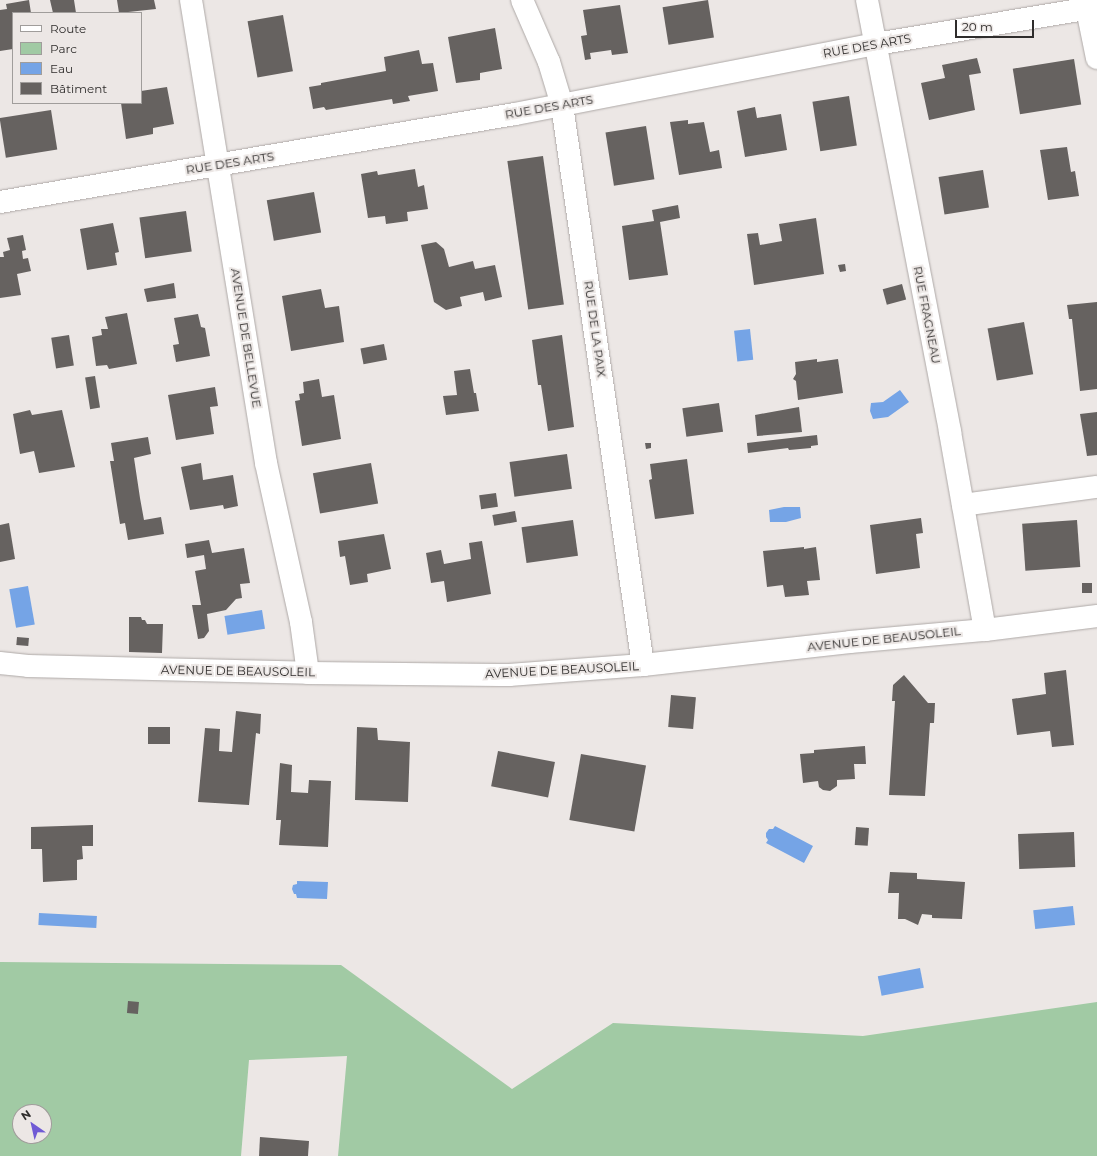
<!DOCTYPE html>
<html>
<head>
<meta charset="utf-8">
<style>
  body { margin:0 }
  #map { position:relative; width:1097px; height:1156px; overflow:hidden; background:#ece7e5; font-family:Montserrat,sans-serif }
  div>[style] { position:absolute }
  .green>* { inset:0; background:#a1caa4 }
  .water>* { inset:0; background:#75a4e6; transform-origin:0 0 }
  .building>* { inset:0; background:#666260; transform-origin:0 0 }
  .roads { filter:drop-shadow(0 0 1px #aea9a7) drop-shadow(0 0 1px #aea9a7) }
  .street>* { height:22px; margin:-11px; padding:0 11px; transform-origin:11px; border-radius:11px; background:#fff }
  span { translate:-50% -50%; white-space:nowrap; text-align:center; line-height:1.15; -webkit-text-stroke:4px #ece7e5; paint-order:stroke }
  .street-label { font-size:12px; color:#2f2d2c }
  .legend { position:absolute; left:12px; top:12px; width:130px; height:92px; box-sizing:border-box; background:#ece7e5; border:1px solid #a09d9b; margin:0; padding:5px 7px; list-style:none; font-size:12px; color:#2f2d2c }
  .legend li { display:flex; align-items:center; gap:8px; height:20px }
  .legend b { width:20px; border:1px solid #a09d9b }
  .north { position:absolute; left:12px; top:1104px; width:40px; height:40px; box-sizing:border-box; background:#ece7e5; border:1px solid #a09d9b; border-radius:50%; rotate:326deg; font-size:11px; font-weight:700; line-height:16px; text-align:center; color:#2f2d2c }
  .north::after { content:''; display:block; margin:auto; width:14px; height:18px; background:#705ad5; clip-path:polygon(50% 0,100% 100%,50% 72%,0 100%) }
  .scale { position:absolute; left:955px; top:20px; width:79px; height:18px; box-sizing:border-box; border:2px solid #2f2d2c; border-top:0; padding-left:5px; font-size:12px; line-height:14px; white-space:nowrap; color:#2f2d2c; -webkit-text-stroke:3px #ece7e5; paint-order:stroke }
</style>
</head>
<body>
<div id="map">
  <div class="green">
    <i style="clip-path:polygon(evenodd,0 962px,341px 965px,512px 1089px,613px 1023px,863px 1036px,1097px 1002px,1097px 1156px,338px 1156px,347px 1056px,249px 1060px,241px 1156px,0 1156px,0 962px,20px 1112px,44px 1112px,44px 1136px,20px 1136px,20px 1112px)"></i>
  </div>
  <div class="water">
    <i style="left:750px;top:329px;width:31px;height:16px;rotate:84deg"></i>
    <i style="clip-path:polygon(900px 390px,909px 402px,888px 417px,873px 419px,870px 411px,871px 403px,883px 402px)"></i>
    <i style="clip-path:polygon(784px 507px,800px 507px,801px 518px,786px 522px,770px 522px,769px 510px)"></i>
    <i style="left:28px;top:586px;width:39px;height:19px;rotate:80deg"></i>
    <i style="left:262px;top:610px;width:19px;height:38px;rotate:81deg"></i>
    <i style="clip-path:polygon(775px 826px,813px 846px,804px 863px,766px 843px,768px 840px,766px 837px,766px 833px,769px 829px,773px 829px)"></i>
    <i style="clip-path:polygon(297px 881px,328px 882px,327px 899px,297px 898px,296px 894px,294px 894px,292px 889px,293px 885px,297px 884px)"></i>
    <i style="left:1073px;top:906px;width:19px;height:40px;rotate:84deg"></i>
    <i style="left:39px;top:913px;width:58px;height:12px;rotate:3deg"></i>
    <i style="left:920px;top:968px;width:20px;height:43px;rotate:79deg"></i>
  </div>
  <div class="building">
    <i style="clip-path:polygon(29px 0,31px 13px,13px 13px,13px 49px,0 51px,0 10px,7px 9px,6px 4px)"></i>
    <i style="clip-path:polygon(50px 0,74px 0,76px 13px,53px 13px)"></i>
    <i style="clip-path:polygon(117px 0,154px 0,156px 9px,119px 13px)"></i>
    <i style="left:708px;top:0;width:38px;height:46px;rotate:81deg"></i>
    <i style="clip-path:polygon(620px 5px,628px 53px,612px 55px,611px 50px,590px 53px,591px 59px,585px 60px,581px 36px,587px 35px,583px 10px)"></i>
    <i style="left:283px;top:15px;width:57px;height:36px;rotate:80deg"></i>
    <i style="clip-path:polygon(495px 28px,502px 69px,480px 73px,480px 80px,456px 83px,448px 37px)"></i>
    <i style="clip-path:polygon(419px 50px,422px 64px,433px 63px,438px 91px,408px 96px,410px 101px,393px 104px,392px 99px,326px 110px,324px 107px,313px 109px,309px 87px,321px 85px,321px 83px,386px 71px,384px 57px)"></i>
    <i style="clip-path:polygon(977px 58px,981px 73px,969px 75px,975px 110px,929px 120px,921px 83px,945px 78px,942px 65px)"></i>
    <i style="left:1074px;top:59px;width:46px;height:62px;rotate:81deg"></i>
    <i style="clip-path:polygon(167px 87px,174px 124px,153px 128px,153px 134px,126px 139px,121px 103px,141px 103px,141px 91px)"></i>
    <i style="left:849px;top:96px;width:50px;height:37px;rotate:81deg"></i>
    <i style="clip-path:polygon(755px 107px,757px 118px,781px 114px,787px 150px,745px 157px,737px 111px)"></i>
    <i style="left:51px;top:110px;width:40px;height:52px;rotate:81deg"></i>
    <i style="clip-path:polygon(688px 120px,688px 124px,704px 122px,710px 152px,719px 150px,722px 168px,679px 175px,670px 122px)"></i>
    <i style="left:646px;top:126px;width:54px;height:41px;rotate:81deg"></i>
    <i style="clip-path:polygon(1067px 147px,1071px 172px,1075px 171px,1079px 196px,1048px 200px,1040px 150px)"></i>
    <i style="left:543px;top:156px;width:150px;height:36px;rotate:82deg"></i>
    <i style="clip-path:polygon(415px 169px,418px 187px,424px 185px,428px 209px,407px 212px,408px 221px,386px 224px,385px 216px,368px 218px,361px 174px,377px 171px,378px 175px)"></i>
    <i style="left:983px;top:170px;width:38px;height:45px;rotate:81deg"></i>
    <i style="left:314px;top:192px;width:41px;height:48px;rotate:80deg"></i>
    <i style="clip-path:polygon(678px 205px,680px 218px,660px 222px,668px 275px,629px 280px,622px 226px,654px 221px,652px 210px)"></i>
    <i style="left:186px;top:211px;width:41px;height:47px;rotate:82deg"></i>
    <i style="clip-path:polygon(816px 218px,824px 274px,754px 285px,747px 234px,758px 233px,760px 245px,782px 241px,779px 224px)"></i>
    <i style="clip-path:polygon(113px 223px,119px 252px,115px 253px,117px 265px,87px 270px,80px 229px)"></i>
    <i style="clip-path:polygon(23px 235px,26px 250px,22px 251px,23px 259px,28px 258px,31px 271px,17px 274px,21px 295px,0 298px,0 257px,4px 257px,3px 252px,10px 250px,7px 238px)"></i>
    <i style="clip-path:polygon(436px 242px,444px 249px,449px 267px,473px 261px,475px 269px,495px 265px,502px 297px,485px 301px,483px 292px,460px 297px,462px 306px,446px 310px,434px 302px,421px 245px)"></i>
    <i style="clip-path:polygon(845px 264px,846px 271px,840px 272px,838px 265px)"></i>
    <i style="clip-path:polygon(174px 283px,176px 298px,147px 302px,144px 289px)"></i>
    <i style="left:902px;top:284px;width:16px;height:20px;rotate:75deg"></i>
    <i style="clip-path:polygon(321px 289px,325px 308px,339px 306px,344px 342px,291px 351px,282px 296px)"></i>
    <i style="clip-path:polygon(1097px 302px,1097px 389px,1080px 391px,1072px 319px,1069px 319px,1067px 305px)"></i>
    <i style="clip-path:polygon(127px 313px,137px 364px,109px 369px,107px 365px,96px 366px,92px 337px,102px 335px,101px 329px,108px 329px,105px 317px)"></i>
    <i style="clip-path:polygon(198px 314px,201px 327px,205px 328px,210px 356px,176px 362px,173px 345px,179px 344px,174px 318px)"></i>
    <i style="left:1024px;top:322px;width:53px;height:37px;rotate:80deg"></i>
    <i style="left:69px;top:335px;width:31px;height:18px;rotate:81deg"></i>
    <i style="clip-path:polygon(562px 335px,574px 427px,548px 431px,541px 385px,538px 385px,532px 340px)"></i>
    <i style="left:384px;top:344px;width:16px;height:24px;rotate:79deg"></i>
    <i style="clip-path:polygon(817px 359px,817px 362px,838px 359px,843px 393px,798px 400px,796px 381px,793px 379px,796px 374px,795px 362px)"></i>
    <i style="clip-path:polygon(470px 369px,474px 393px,476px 393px,479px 411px,446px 415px,443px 396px,457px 395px,454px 371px)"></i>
    <i style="left:95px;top:376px;width:32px;height:10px;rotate:81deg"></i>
    <i style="clip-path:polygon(319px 379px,322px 397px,334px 395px,341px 439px,302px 446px,295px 401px,300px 400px,299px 394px,304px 393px,303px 382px)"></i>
    <i style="clip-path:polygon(215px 387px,218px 406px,210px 407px,214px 434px,176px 440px,168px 395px)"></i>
    <i style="left:719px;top:403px;width:29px;height:37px;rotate:82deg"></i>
    <i style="clip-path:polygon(799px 407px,802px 432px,757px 436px,755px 415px)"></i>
    <i style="clip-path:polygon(30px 410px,32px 415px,62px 410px,75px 467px,39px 473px,34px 451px,20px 454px,13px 414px)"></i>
    <i style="clip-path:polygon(1097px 412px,1097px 455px,1087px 456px,1080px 414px)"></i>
    <i style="clip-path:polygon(817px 435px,818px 445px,811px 446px,811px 448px,789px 450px,788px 448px,748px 453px,747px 443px)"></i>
    <i style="clip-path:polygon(148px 437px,151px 454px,134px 458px,140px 498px,144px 520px,161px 517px,164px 534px,128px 540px,125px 523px,120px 524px,110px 461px,114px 461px,111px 443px)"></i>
    <i style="clip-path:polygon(645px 443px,651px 443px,651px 448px,646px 449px)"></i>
    <i style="left:567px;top:454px;width:35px;height:58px;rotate:82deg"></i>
    <i style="clip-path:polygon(687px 459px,694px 514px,655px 519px,649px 480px,652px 479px,650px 464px)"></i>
    <i style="clip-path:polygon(201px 463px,203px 480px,233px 475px,238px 506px,224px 509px,223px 505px,190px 510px,181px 467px)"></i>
    <i style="left:371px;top:463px;width:41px;height:59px;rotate:80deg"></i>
    <i style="left:496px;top:493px;width:14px;height:17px;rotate:82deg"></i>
    <i style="left:515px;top:511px;width:11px;height:23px;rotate:80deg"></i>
    <i style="clip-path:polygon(921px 518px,923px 533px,916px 534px,920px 568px,876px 574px,870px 525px)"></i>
    <i style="left:573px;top:520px;width:36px;height:52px;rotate:82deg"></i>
    <i style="left:1077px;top:520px;width:47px;height:55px;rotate:86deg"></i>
    <i style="clip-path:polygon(9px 523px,15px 559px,0 562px,0 525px)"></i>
    <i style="clip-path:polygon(384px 534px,391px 569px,367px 574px,368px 582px,350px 585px,345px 556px,340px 557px,338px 541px)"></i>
    <i style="clip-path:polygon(209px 540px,212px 553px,244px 548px,250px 583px,240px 584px,242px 598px,236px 599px,226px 610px,207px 614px,209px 631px,204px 638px,198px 639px,192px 605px,201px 605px,195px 571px,206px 569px,204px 555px,187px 558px,185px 544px)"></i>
    <i style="clip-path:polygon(482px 541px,491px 594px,447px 602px,444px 581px,431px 583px,426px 553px,441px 550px,444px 564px,471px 559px,469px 543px)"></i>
    <i style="clip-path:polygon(804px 547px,804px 549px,816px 547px,820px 580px,807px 581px,809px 595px,785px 597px,783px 585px,767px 587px,763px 551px)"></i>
    <i style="left:1082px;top:583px;width:10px;height:10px"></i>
    <i style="clip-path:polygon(129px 617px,141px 617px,142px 620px,145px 620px,147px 624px,163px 624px,162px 653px,129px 652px)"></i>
    <i style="left:17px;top:637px;width:12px;height:8px;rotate:5deg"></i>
    <i style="clip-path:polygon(1066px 670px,1074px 745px,1052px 747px,1050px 731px,1017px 735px,1012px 699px,1046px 694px,1044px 673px)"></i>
    <i style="clip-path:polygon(904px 675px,928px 703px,935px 703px,934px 723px,930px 723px,925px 796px,889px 795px,895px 701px,892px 701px,893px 685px)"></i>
    <i style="left:671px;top:695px;width:25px;height:32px;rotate:5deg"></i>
    <i style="clip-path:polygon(236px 711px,261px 714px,260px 734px,256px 733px,249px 805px,198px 802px,205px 728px,220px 729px,219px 751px,232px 752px)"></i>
    <i style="left:170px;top:727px;width:17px;height:22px;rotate:90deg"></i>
    <i style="clip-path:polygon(357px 727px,377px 728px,378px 740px,410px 742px,408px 802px,355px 800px)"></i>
    <i style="clip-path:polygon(865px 746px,866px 764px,854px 764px,855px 779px,837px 780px,837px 786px,830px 791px,823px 790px,819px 787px,818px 781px,803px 783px,800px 754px,814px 753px,814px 750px)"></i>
    <i style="left:498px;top:751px;width:58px;height:36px;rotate:11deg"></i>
    <i style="left:581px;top:754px;width:66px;height:67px;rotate:10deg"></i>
    <i style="clip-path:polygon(280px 763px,292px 765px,291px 792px,308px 793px,309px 780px,331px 781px,328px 847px,279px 845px,281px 820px,276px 820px)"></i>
    <i style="clip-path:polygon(93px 825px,93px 846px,82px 846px,83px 859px,77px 860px,77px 880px,43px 882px,42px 849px,31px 849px,31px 827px)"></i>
    <i style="left:856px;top:827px;width:13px;height:18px;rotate:4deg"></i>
    <i style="left:1074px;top:832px;width:35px;height:56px;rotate:88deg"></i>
    <i style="clip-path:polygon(890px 872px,917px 873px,917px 879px,965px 882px,962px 919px,932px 918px,932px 915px,922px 914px,918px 925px,905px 919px,898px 919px,899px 893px,888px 893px)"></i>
    <i style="left:128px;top:1001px;width:11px;height:12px;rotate:5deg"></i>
    <i style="clip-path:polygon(260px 1137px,309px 1141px,308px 1156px,259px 1156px)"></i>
  </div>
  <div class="roads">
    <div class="street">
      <i style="left:191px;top:0;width:469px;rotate:80.8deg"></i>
      <i style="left:266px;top:463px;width:163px;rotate:77.6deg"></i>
      <i style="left:301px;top:622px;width:51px;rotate:82.2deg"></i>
      <i style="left:522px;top:0;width:68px;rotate:66.5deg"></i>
      <i style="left:549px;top:62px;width:45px;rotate:73.2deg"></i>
      <i style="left:562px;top:105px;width:566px;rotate:81.77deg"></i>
      <i style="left:867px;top:0;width:440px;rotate:79.1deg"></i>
      <i style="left:950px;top:432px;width:201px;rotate:80deg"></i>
      <i style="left:1087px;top:9px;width:50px;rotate:78.5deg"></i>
      <i style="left:0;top:202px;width:522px;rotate:-9.7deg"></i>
      <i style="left:515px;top:114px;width:368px;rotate:-11deg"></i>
      <i style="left:876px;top:44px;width:224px;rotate:-9.5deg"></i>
      <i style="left:963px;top:505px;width:135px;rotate:-7.7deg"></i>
      <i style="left:0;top:663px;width:28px;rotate:6deg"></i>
      <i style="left:28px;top:666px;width:280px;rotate:1.4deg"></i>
      <i style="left:308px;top:673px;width:201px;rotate:0.6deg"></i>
      <i style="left:509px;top:675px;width:134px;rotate:-4.3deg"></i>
      <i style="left:643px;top:665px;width:208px;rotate:-6.3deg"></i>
      <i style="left:850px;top:642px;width:136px;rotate:-5.1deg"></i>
      <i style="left:985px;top:630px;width:113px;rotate:-7.1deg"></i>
    </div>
  </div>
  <div class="street-label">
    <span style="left:867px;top:46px;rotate:-10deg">RUE DES ARTS</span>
    <span style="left:549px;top:107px;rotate:-10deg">RUE DES ARTS</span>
    <span style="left:230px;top:163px;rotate:-9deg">RUE DES ARTS</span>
    <span style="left:927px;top:315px;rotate:79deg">RUE FRAGNEAU</span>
    <span style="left:595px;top:329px;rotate:82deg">RUE DE LA PAIX</span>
    <span style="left:246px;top:338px;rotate:81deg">AVENUE DE BELLEVUE</span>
    <span style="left:884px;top:639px;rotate:-6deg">AVENUE DE BEAUSOLEIL</span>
    <span style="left:562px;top:670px;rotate:-3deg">AVENUE DE BEAUSOLEIL</span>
    <span style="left:238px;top:671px;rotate:1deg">AVENUE DE BEAUSOLEIL</span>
  </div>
  <ul class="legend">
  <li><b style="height:5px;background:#fff"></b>Route</li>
  <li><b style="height:11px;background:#a1caa4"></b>Parc</li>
  <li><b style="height:11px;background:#75a4e6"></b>Eau</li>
  <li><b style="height:11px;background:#666260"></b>Bâtiment</li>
  </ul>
  <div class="north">N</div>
  <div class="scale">20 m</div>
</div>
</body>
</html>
